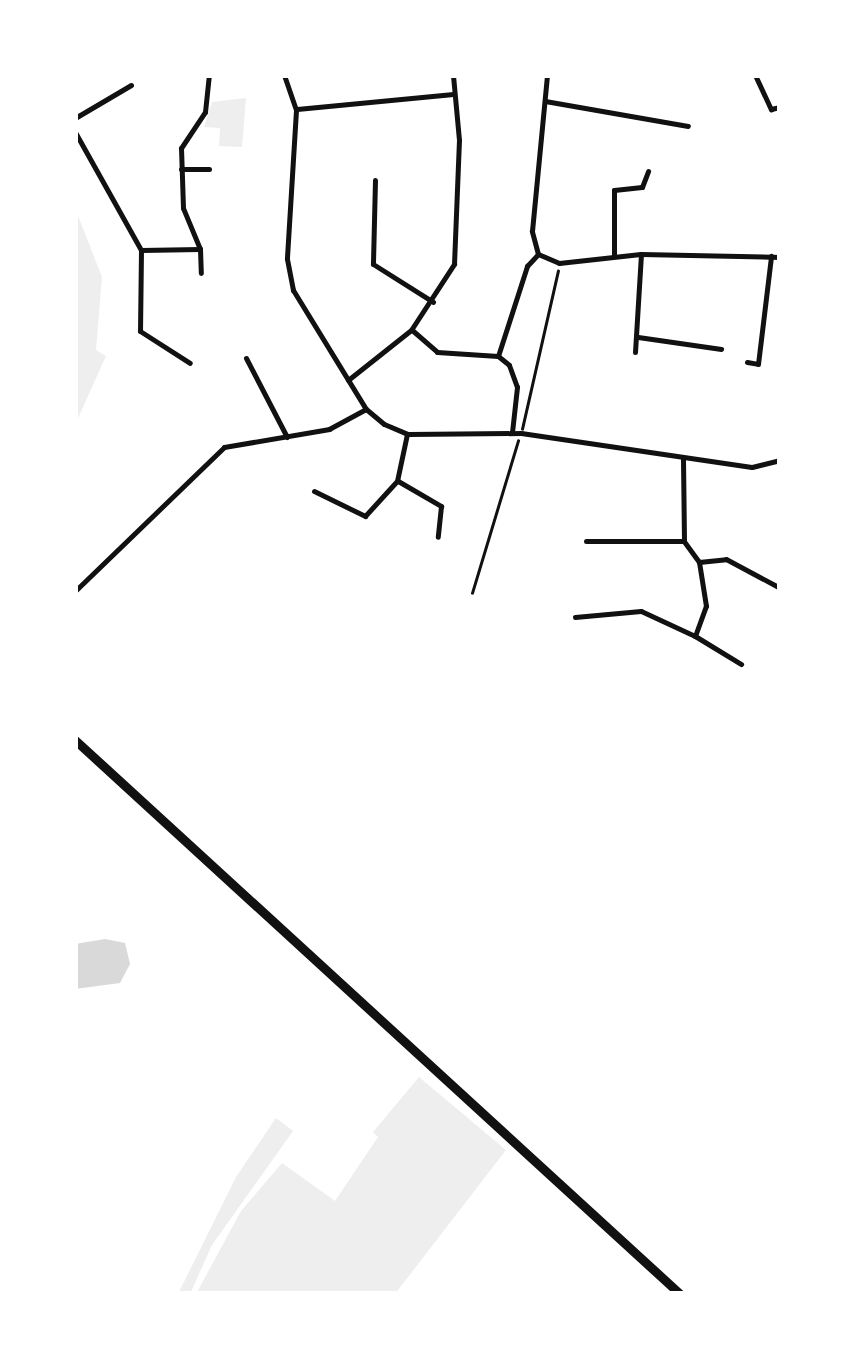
<!DOCTYPE html>
<html>
<head>
<meta charset="utf-8">
<style>
  body { margin:0 }
  #map { position:relative; width:855px; height:1369px; overflow:hidden; background:#fff; font-family:Commissioner,sans-serif }
  div>[style] { position:absolute }
  .green>* { inset:0; background:#eee }
  .water>* { inset:0; background:#d9d9d9 }
  .path>* { height:2.5px; margin:-1.25px; padding:0 1.25px; transform-origin:1.25px; border-radius:1.25px; background:#111 }
  .minor>* { height:5px; margin:-2.5px; padding:0 2.5px; transform-origin:2.5px; border-radius:2.5px; background:#111 }
  .trunk>* { height:9px; margin:-4.5px; padding:0 4.5px; transform-origin:4.5px; border-radius:4.5px; background:#111 }
  span { translate:-50% -50%; white-space:nowrap; text-align:center; line-height:1.15; -webkit-text-stroke:9px #fff; paint-order:stroke }
  .frame { position:absolute; inset:0; border:78px solid #fff; pointer-events:none }
</style>
</head>
<body>
<div id="map">
  <div class="green">
    <i style="clip-path:polygon(246px 98px,242px 147px,219px 146px,220px 128px,204px 127px,212px 102px)"></i>
    <i style="clip-path:polygon(75px 208px,102px 277px,96px 350px,106px 356px,75px 425px)"></i>
    <i style="clip-path:polygon(419px 1077px,506px 1150px,395px 1294px,196px 1294px,241px 1211px,282px 1163px,335px 1201px,378px 1137px,373px 1132px)"></i>
    <i style="clip-path:polygon(276px 1118px,293px 1131px,212px 1245px,190px 1294px,178px 1294px,236px 1177px)"></i>
  </div>
  <div class="water">
    <i style="clip-path:polygon(105px 939px,125px 943px,130px 964px,120px 983px,75px 989px,75px 944px)"></i>
  </div>
  <div class="path">
    <i style="left:522px;top:429px;width:162px;rotate:-77.2deg"></i>
    <i style="left:472px;top:593px;width:159px;rotate:-73.2deg"></i>
  </div>
  <div class="minor">
    <i style="left:284px;top:75px;width:37px;rotate:71deg"></i>
    <i style="left:296px;top:110px;width:149px;rotate:93.5deg"></i>
    <i style="left:287px;top:259px;width:32px;rotate:79deg"></i>
    <i style="left:293px;top:290px;width:140px;rotate:58.5deg"></i>
    <i style="left:366px;top:409px;width:23px;rotate:40deg"></i>
    <i style="left:384px;top:424px;width:26px;rotate:23deg"></i>
    <i style="left:408px;top:434px;width:113px;rotate:-0.5deg"></i>
    <i style="left:521px;top:433px;width:233px;rotate:8.4deg"></i>
    <i style="left:752px;top:467px;width:29px;rotate:-14deg"></i>
    <i style="left:755px;top:75px;width:38px;rotate:65deg"></i>
    <i style="left:771px;top:109px;width:9px;rotate:-13deg"></i>
    <i style="left:545px;top:101px;width:145px;rotate:9.9deg"></i>
    <i style="left:297px;top:109px;width:157px;rotate:-5.5deg"></i>
    <i style="left:75px;top:118px;width:65px;rotate:-30.5deg"></i>
    <i style="left:75px;top:132px;width:135px;rotate:60.8deg"></i>
    <i style="left:141px;top:250px;width:81px;rotate:90.7deg"></i>
    <i style="left:140px;top:331px;width:59px;rotate:32.6deg"></i>
    <i style="left:181px;top:169px;width:28px"></i>
    <i style="left:375px;top:180px;width:84px;rotate:91.4deg"></i>
    <i style="left:373px;top:264px;width:71px;rotate:32.3deg"></i>
    <i style="left:200px;top:249px;width:24px;rotate:88deg"></i>
    <i style="left:141px;top:250px;width:59px;rotate:-1deg"></i>
    <i style="left:200px;top:249px;width:44px;rotate:-112.5deg"></i>
    <i style="left:183px;top:208px;width:60px;rotate:-91.9deg"></i>
    <i style="left:181px;top:148px;width:43px;rotate:-56.3deg"></i>
    <i style="left:205px;top:112px;width:37px;rotate:-84deg"></i>
    <i style="left:538px;top:254px;width:23px;rotate:23deg"></i>
    <i style="left:559px;top:263px;width:82px;rotate:-6.3deg"></i>
    <i style="left:641px;top:254px;width:139px;rotate:1.2deg"></i>
    <i style="left:614px;top:255px;width:65px;rotate:-90deg"></i>
    <i style="left:614px;top:190px;width:28px;rotate:-6deg"></i>
    <i style="left:642px;top:187px;width:17px;rotate:-69deg"></i>
    <i style="left:412px;top:330px;width:33px;rotate:41deg"></i>
    <i style="left:437px;top:352px;width:61px;rotate:3.8deg"></i>
    <i style="left:498px;top:356px;width:14px;rotate:39deg"></i>
    <i style="left:509px;top:365px;width:23px;rotate:70deg"></i>
    <i style="left:517px;top:387px;width:45px;rotate:96.3deg"></i>
    <i style="left:638px;top:337px;width:84px;rotate:8.2deg"></i>
    <i style="left:635px;top:352px;width:98px;rotate:-86.5deg"></i>
    <i style="left:498px;top:356px;width:95px;rotate:-72.1deg"></i>
    <i style="left:527px;top:266px;width:16px;rotate:-47deg"></i>
    <i style="left:538px;top:254px;width:24px;rotate:-105deg"></i>
    <i style="left:532px;top:231px;width:157px;rotate:-84.5deg"></i>
    <i style="left:246px;top:358px;width:89px;rotate:62.6deg"></i>
    <i style="left:747px;top:362px;width:11px;rotate:10deg"></i>
    <i style="left:758px;top:364px;width:109px;rotate:-83.1deg"></i>
    <i style="left:348px;top:380px;width:80px;rotate:-38.4deg"></i>
    <i style="left:411px;top:330px;width:79px;rotate:-56.9deg"></i>
    <i style="left:454px;top:264px;width:124px;rotate:-87.7deg"></i>
    <i style="left:459px;top:140px;width:65px;rotate:-95.3deg"></i>
    <i style="left:398px;top:481px;width:50px;rotate:30.2deg"></i>
    <i style="left:441px;top:506px;width:31px;rotate:96deg"></i>
    <i style="left:314px;top:491px;width:57px;rotate:26.1deg"></i>
    <i style="left:365px;top:516px;width:47px;rotate:-47.6deg"></i>
    <i style="left:397px;top:481px;width:48px;rotate:-78deg"></i>
    <i style="left:586px;top:541px;width:98px"></i>
    <i style="left:699px;top:562px;width:27px;rotate:-6deg"></i>
    <i style="left:726px;top:559px;width:61px;rotate:28.2deg"></i>
    <i style="left:75px;top:591px;width:207px;rotate:-44deg"></i>
    <i style="left:224px;top:447px;width:107px;rotate:-9.7deg"></i>
    <i style="left:329px;top:429px;width:42px;rotate:-28.4deg"></i>
    <i style="left:575px;top:617px;width:66px;rotate:-5.2deg"></i>
    <i style="left:641px;top:611px;width:60px;rotate:24.8deg"></i>
    <i style="left:695px;top:636px;width:32px;rotate:-70deg"></i>
    <i style="left:706px;top:606px;width:45px;rotate:-99deg"></i>
    <i style="left:699px;top:562px;width:26px;rotate:-126deg"></i>
    <i style="left:684px;top:541px;width:83px;rotate:-90.7deg"></i>
    <i style="left:695px;top:636px;width:54px;rotate:31.3deg"></i>
  </div>
  <div class="trunk">
    <i style="left:75px;top:740px;width:820px;rotate:42.48deg"></i>
  </div>
  <div class="frame"></div>
</div>
</body>
</html>
